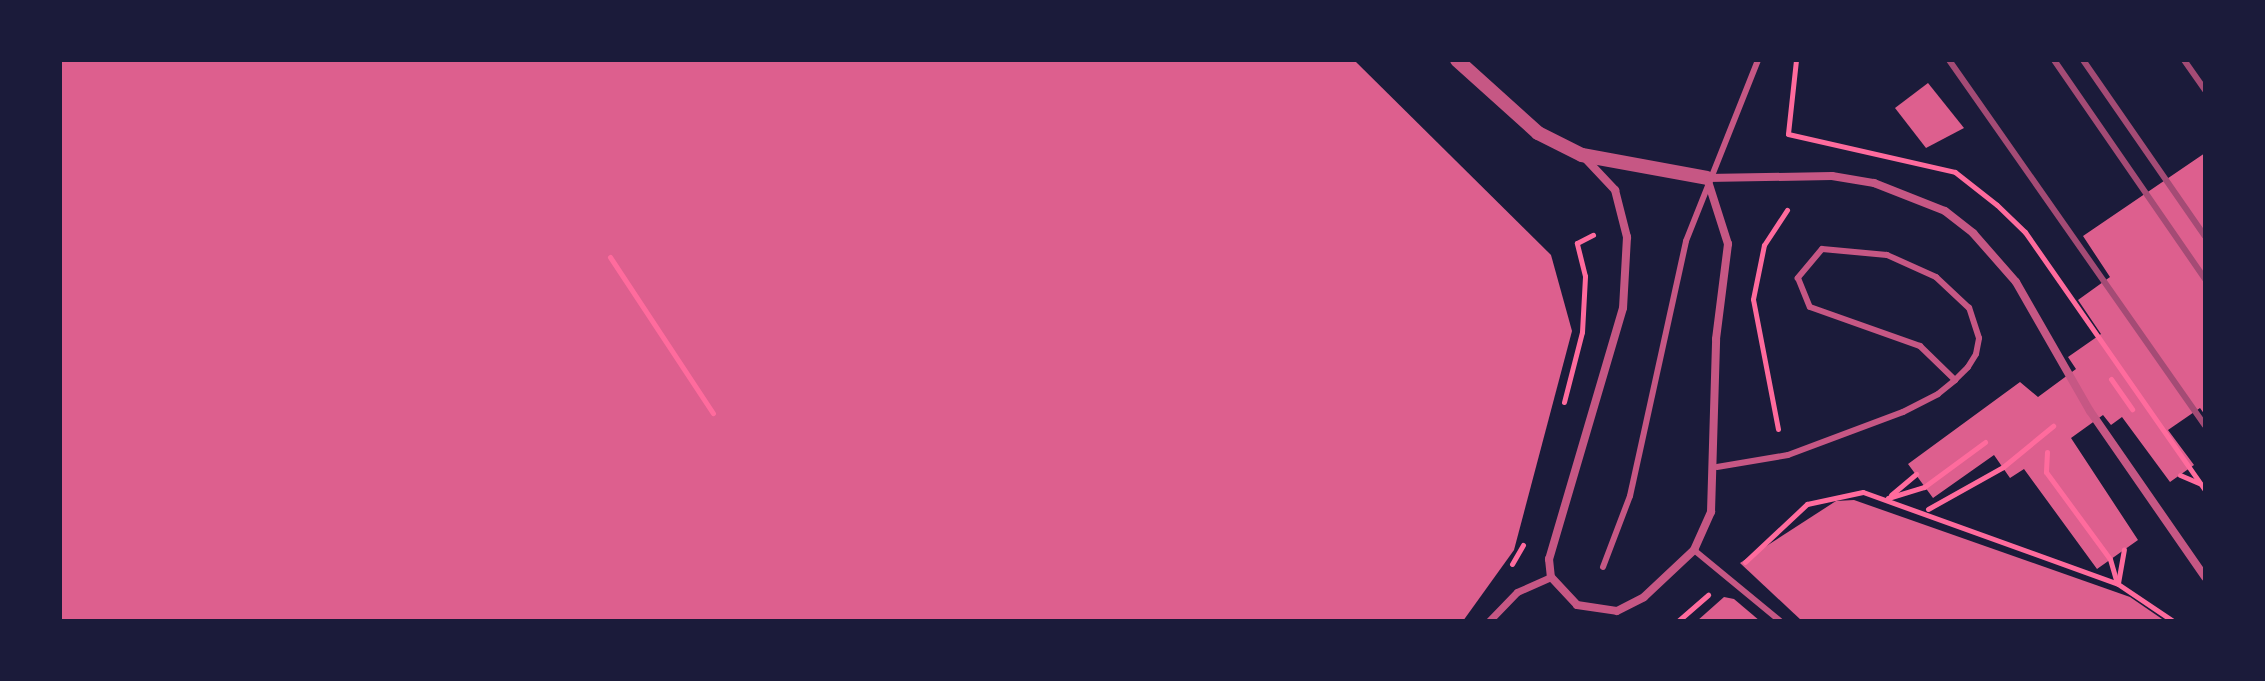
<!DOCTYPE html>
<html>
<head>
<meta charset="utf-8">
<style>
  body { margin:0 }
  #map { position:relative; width:2265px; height:681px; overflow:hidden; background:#1b1b3a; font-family:Barlow,sans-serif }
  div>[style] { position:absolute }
  .building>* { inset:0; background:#dd5f8e }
  .path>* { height:5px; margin:-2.5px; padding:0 2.5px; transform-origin:2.5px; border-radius:2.5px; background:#ff6b9d }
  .service>* { height:6px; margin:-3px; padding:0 3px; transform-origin:3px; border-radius:3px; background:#c65784 }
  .pedestrian>* { height:7px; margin:-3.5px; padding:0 3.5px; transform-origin:3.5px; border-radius:3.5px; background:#c65784 }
  .minor>* { height:8px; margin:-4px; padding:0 4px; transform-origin:4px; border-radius:4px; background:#c65784 }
  .tertiary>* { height:14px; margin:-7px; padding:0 7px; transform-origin:7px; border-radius:7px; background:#c65784 }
  .rail>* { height:6px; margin:-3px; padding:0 3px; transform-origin:3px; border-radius:3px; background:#a44b75 }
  span { translate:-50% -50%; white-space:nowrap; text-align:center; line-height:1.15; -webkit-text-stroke:8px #1b1b3a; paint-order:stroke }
  .frame { position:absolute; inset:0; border:62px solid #1b1b3a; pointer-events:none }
</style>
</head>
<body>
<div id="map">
  <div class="building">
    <i style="clip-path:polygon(60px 60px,1354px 60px,1551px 255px,1572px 331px,1514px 550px,1463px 621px,60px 621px)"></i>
    <i style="clip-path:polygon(1928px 83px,1964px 128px,1926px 148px,1895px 108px)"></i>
    <i style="clip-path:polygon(2205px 153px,2205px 415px,2200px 408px,2168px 430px,2194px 465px,2170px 482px,2122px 417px,2111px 425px,2103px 415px,2071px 438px,2138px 540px,2097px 569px,2024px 469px,2010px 478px,1994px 455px,1933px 498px,1908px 464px,2020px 382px,2038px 397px,2076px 369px,2068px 357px,2101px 334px,2078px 300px,2110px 277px,2083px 236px)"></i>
    <i style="clip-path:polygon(1854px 500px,2130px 597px,2165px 621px,1802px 621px,1740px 563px,1836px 501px)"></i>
    <i style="clip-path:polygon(1724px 597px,1734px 599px,1760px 621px,1697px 621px)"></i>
  </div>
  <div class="path">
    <i style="left:1796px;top:60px;width:74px;rotate:96.2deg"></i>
    <i style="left:1788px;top:134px;width:171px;rotate:12.8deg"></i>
    <i style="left:1955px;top:172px;width:53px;rotate:38.2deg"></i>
    <i style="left:1997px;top:205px;width:39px;rotate:44deg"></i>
    <i style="left:2025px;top:232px;width:315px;rotate:55.1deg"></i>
    <i style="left:610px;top:257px;width:187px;rotate:56.6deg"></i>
    <i style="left:2111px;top:379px;width:37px;rotate:55deg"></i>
    <i style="left:1564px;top:402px;width:72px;rotate:-75.6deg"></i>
    <i style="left:1582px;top:332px;width:56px;rotate:-86.9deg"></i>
    <i style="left:1585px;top:276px;width:34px;rotate:-104deg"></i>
    <i style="left:1577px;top:243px;width:18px;rotate:-27deg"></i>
    <i style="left:1778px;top:429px;width:132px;rotate:-100.9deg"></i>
    <i style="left:1753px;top:299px;width:55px;rotate:-78.5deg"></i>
    <i style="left:1764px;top:245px;width:42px;rotate:-56.7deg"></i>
    <i style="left:2047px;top:452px;width:20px;rotate:93deg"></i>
    <i style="left:2046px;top:472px;width:108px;rotate:53.7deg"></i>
    <i style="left:2110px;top:559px;width:25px;rotate:74deg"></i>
    <i style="left:2180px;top:475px;width:21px;rotate:23deg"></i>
    <i style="left:1891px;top:495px;width:33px;rotate:-40deg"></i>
    <i style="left:1888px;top:498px;width:38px;rotate:-17deg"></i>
    <i style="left:1924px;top:487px;width:76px;rotate:-36.4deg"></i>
    <i style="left:1928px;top:509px;width:86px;rotate:-29.2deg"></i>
    <i style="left:2003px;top:467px;width:65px;rotate:-39.4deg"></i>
    <i style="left:1745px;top:562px;width:85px;rotate:-43.1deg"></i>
    <i style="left:1807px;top:504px;width:57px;rotate:-12.1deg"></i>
    <i style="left:1863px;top:492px;width:271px;rotate:19.8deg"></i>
    <i style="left:2118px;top:584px;width:66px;rotate:33.9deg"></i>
    <i style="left:1512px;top:564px;width:22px;rotate:-60deg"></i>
    <i style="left:2118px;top:583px;width:34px;rotate:-80deg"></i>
    <i style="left:1678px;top:621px;width:40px;rotate:-41deg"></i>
  </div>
  <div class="service">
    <i style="left:1717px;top:467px;width:72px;rotate:-9.6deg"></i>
    <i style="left:1788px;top:455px;width:123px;rotate:-20.5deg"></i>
    <i style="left:1903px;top:412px;width:39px;rotate:-27deg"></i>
    <i style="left:1938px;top:394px;width:22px;rotate:-39deg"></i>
    <i style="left:1955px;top:380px;width:18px;rotate:-45deg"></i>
    <i style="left:1968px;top:367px;width:15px;rotate:-58deg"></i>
    <i style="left:1976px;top:354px;width:16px;rotate:-79deg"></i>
    <i style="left:1979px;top:338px;width:32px;rotate:-108deg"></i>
    <i style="left:1969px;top:308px;width:45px;rotate:-136.8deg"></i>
    <i style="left:1936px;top:277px;width:54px;rotate:-155.8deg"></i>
    <i style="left:1887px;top:255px;width:65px;rotate:-174.7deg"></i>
    <i style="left:1822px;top:249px;width:38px;rotate:130deg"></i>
    <i style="left:1798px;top:278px;width:31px;rotate:68deg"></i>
    <i style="left:1810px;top:307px;width:117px;rotate:19.5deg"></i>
    <i style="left:1920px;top:346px;width:49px;rotate:44.2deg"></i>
    <i style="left:1694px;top:550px;width:112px;rotate:39.5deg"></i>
    <i style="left:1603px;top:567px;width:76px;rotate:-69.2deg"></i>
    <i style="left:1630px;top:496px;width:261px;rotate:-77.6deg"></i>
    <i style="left:1686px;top:241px;width:195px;rotate:-68.3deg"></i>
  </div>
  <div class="pedestrian">
    <i style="left:1489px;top:621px;width:40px;rotate:-46deg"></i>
    <i style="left:1517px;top:592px;width:37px;rotate:-24deg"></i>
  </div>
  <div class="minor">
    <i style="left:1583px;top:156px;width:47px;rotate:46.7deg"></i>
    <i style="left:1615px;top:190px;width:49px;rotate:75.7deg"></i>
    <i style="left:1627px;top:237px;width:71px;rotate:93.2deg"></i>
    <i style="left:1623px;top:308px;width:262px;rotate:106.4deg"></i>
    <i style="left:1549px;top:559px;width:18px;rotate:84deg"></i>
    <i style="left:1551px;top:577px;width:38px;rotate:47deg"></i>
    <i style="left:1577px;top:605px;width:40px;rotate:8.5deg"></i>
    <i style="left:1617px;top:611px;width:30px;rotate:-27deg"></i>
    <i style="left:1644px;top:597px;width:69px;rotate:-43.2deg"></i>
    <i style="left:1694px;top:550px;width:42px;rotate:-65.9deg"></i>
    <i style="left:1711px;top:512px;width:173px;rotate:-88.3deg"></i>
    <i style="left:1716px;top:339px;width:96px;rotate:-82.8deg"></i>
    <i style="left:1728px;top:244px;width:69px;rotate:-107.7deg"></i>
    <i style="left:1707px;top:178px;width:125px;rotate:-0.9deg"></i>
    <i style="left:1832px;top:176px;width:43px;rotate:9.5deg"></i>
    <i style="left:1874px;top:183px;width:76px;rotate:21.5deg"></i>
    <i style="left:1945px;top:211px;width:36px;rotate:38deg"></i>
    <i style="left:1973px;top:233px;width:65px;rotate:48.7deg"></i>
    <i style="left:2016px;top:282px;width:149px;rotate:60.2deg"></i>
    <i style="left:2090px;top:411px;width:202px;rotate:55.3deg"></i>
  </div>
  <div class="tertiary">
    <i style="left:1457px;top:60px;width:109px;rotate:42deg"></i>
    <i style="left:1538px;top:133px;width:49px;rotate:26.6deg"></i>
    <i style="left:1582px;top:155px;width:127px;rotate:10.4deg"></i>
  </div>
  <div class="rail">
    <i style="left:1949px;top:60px;width:446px;rotate:55deg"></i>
    <i style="left:2054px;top:60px;width:266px;rotate:55.4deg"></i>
    <i style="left:2083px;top:60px;width:214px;rotate:55.3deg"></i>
    <i style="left:2184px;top:60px;width:37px;rotate:55deg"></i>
  </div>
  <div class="frame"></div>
</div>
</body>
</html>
